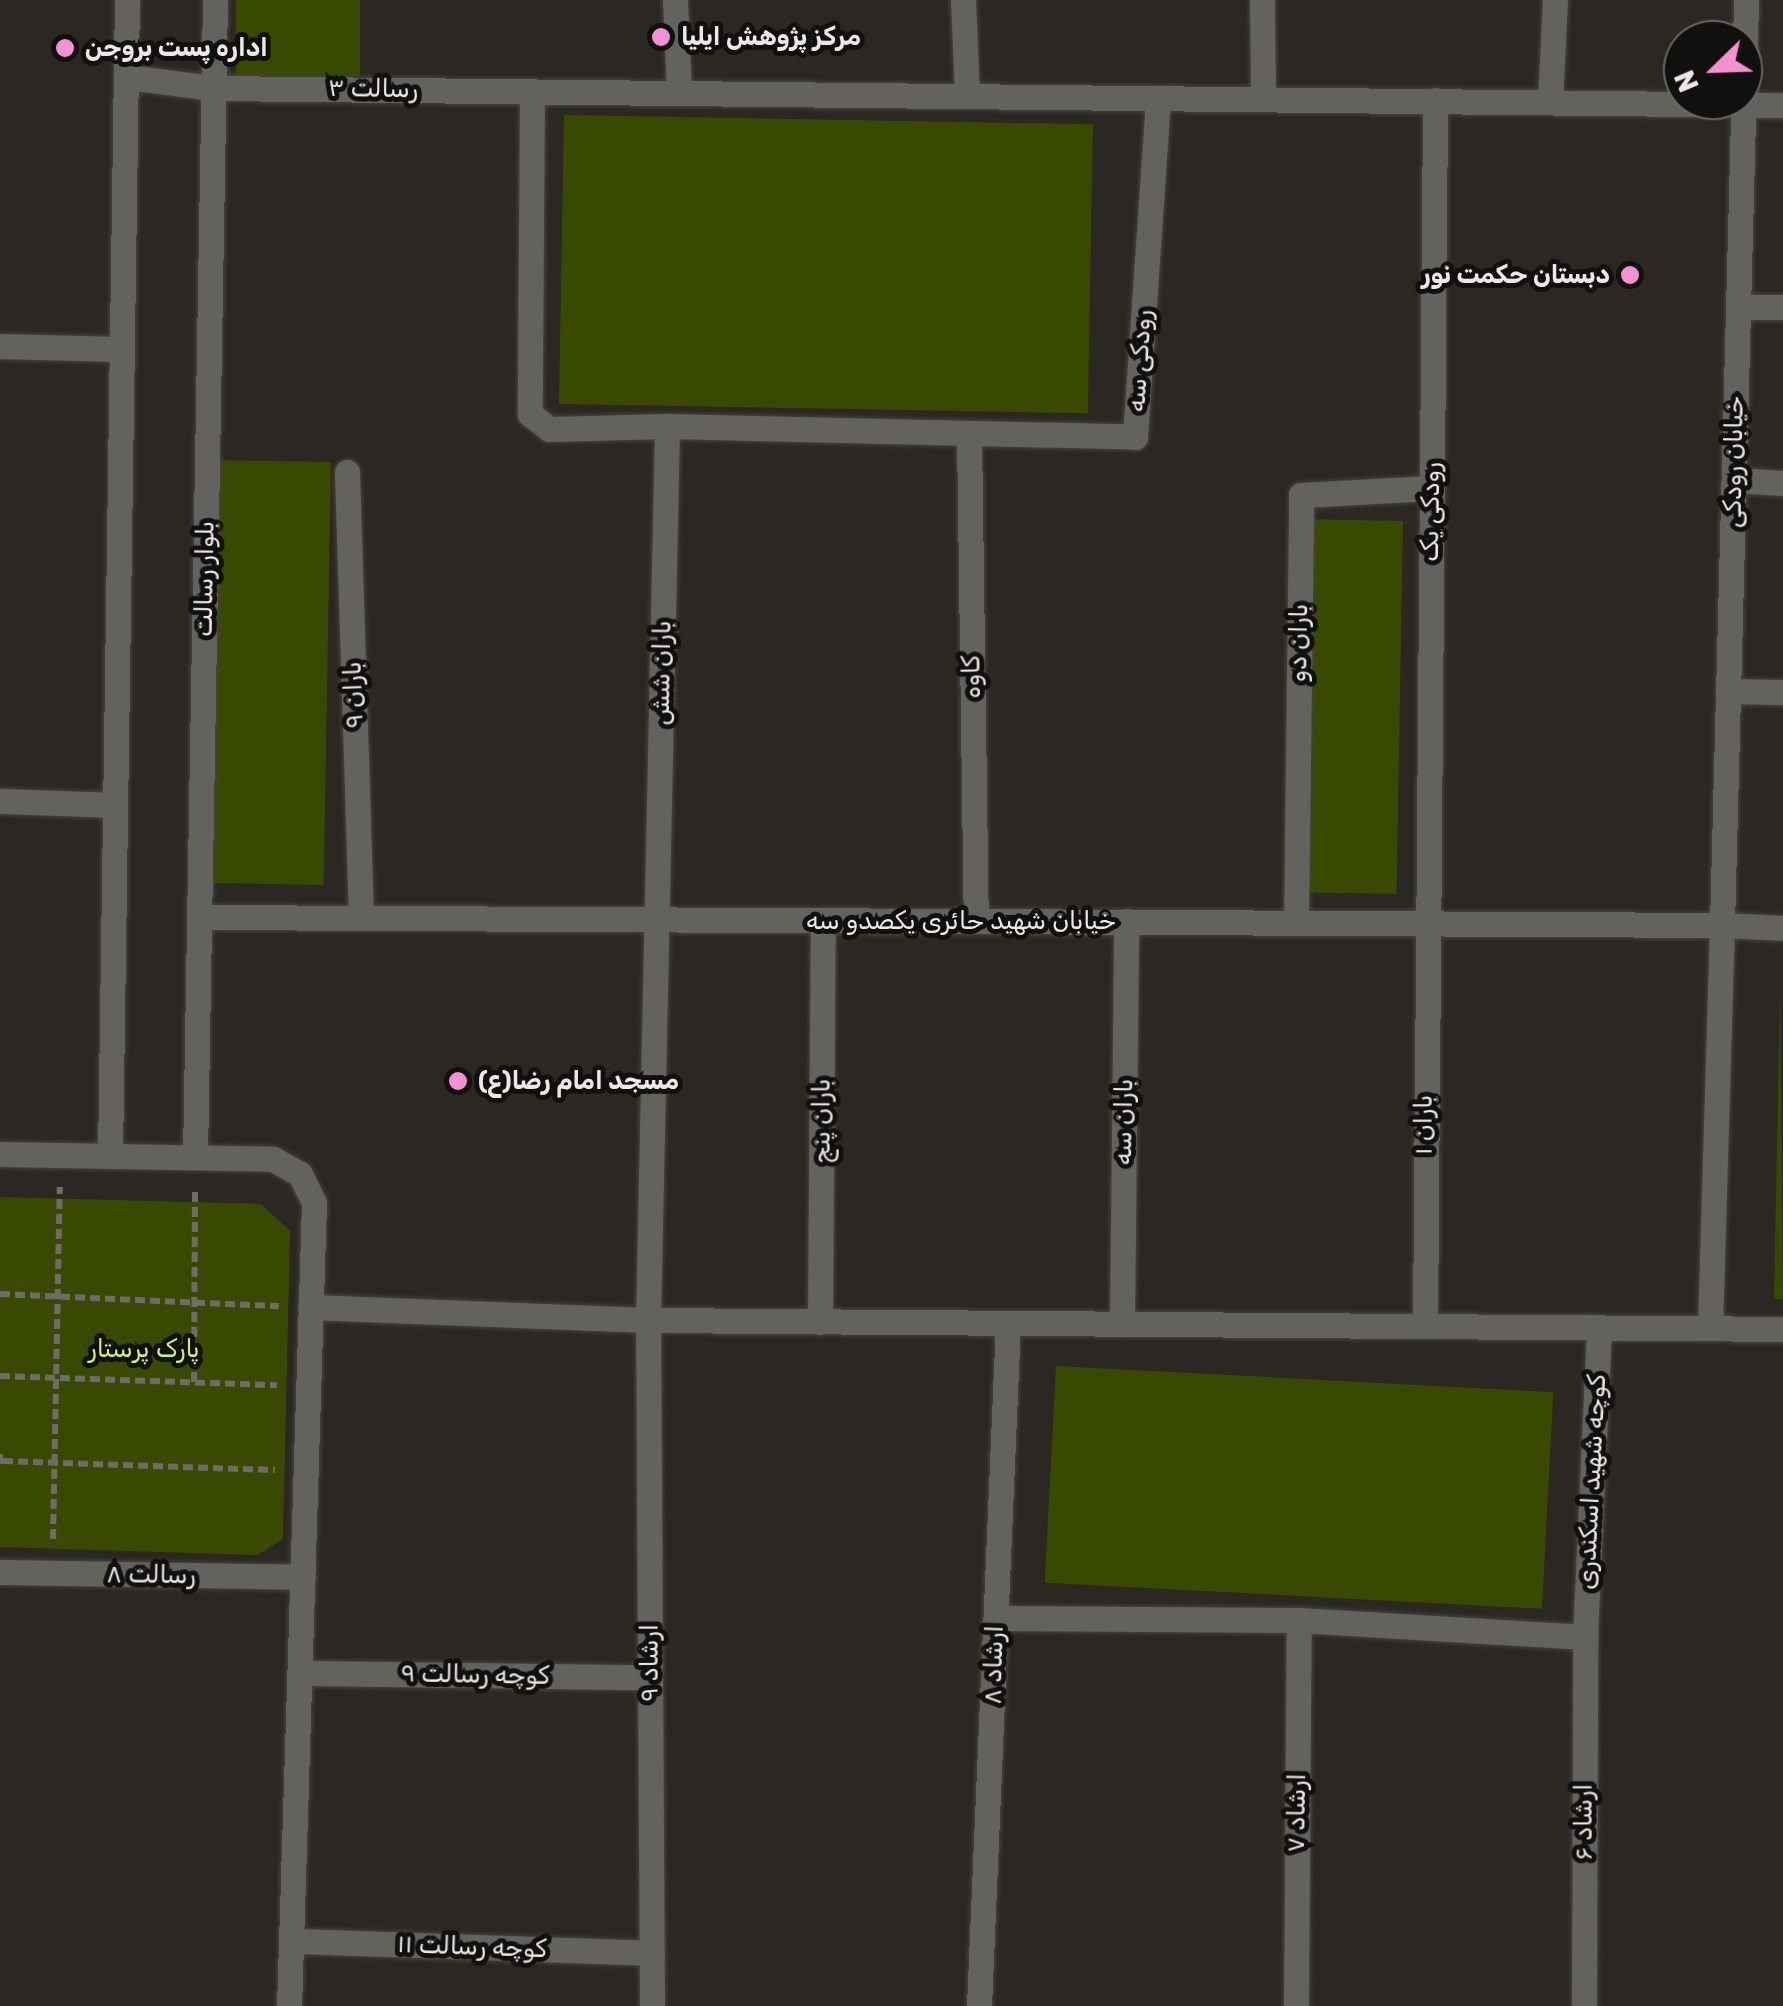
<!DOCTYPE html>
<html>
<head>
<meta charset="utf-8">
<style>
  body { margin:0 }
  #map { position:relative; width:1783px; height:2006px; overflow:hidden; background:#2b2723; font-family:Rubik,"Noto Sans Arabic",sans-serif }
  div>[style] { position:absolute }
  .green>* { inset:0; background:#394a00; transform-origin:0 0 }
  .path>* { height:6px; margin-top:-3px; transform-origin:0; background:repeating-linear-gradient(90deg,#6f6c68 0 10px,transparent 0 15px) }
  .roads { filter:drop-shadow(0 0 2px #46423e) drop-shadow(0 0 2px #46423e) }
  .minor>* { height:25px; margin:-12.5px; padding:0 12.5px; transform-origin:12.5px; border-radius:12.5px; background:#63625f }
  .dots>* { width:28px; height:28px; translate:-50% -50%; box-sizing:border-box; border:5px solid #12100e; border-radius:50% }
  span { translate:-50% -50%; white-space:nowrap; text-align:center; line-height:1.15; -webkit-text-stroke:10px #12100e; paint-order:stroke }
  .poi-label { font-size:25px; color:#ebe8e6; font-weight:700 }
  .left { translate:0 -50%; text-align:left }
  .right { translate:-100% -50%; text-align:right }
  .street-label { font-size:25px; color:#ebe8e6 }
  .park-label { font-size:25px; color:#cef179 }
  .north { position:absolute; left:1663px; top:20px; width:100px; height:100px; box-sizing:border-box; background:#12100e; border:2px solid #696664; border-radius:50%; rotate:247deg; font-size:28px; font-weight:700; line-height:40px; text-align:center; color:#ebe8e6 }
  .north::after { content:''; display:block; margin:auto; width:35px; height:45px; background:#f491d3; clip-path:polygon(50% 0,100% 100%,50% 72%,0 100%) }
</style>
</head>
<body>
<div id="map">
  <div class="green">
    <i style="left:236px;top:0;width:124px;height:76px"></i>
    <i style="left:564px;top:115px;width:529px;height:289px;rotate:1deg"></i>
    <i style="left:219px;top:460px;width:112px;height:423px;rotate:1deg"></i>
    <i style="left:1403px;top:521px;width:373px;height:95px;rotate:91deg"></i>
    <i style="clip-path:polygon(1780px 984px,1783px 1299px,1774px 1299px)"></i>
    <i style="clip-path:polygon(0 1197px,261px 1204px,290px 1231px,283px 1539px,258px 1555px,0 1547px)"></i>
    <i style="left:1056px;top:1366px;width:498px;height:217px;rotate:3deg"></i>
  </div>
  <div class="path">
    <i style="left:0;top:1294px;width:279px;rotate:2.5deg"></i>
    <i style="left:0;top:1376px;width:277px;rotate:1.9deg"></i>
    <i style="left:194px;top:1382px;width:193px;rotate:-89.7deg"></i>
    <i style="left:0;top:1454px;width:15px;rotate:90deg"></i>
    <i style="left:3px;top:1461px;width:272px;rotate:1.9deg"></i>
    <i style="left:53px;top:1539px;width:352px;rotate:-88.9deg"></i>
  </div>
  <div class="roads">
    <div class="minor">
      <i style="left:675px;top:0;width:92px;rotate:87.5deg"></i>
      <i style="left:963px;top:0;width:96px;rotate:87.6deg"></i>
      <i style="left:1262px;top:0;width:99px;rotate:89.4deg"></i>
      <i style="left:127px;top:77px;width:87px;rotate:7.3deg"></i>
      <i style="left:213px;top:88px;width:1570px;rotate:0.62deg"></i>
      <i style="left:532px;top:91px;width:323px;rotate:90.4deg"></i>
      <i style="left:530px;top:414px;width:24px;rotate:38deg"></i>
      <i style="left:549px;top:429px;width:118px;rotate:-1.5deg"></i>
      <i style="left:667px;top:426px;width:468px;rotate:1.3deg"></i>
      <i style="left:1135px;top:437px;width:340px;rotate:-86.1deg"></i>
      <i style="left:1550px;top:102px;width:102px;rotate:-87.2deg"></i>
      <i style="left:1738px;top:307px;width:45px"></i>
      <i style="left:0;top:346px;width:119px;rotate:1.4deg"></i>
      <i style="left:969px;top:433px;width:488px;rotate:89.2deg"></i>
      <i style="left:347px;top:472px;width:446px;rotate:88.2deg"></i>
      <i style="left:1734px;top:480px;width:49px;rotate:3.5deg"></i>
      <i style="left:1728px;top:691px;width:55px;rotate:1deg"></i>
      <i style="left:0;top:801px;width:112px;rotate:2deg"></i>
      <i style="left:199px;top:917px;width:1523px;rotate:0.3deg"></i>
      <i style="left:1722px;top:925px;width:925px;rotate:-88.51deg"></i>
      <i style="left:1296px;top:923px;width:428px;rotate:-89.3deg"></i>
      <i style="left:1301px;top:495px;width:130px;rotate:-3.1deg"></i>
      <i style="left:0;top:1154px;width:273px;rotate:1deg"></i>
      <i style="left:273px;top:1159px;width:31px;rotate:29deg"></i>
      <i style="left:300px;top:1174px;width:32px;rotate:64deg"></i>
      <i style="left:314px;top:1203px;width:803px;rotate:91.78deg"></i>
      <i style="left:110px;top:1156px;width:1156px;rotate:-89.16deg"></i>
      <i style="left:195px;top:1157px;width:1157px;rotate:-89.01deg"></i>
      <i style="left:310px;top:1307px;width:338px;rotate:2.2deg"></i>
      <i style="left:648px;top:1320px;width:1135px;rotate:0.45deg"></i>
      <i style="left:820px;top:1322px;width:402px;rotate:-89.6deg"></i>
      <i style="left:1122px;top:1324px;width:403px;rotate:-89.4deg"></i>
      <i style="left:1425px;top:1326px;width:1226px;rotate:-89.53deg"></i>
      <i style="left:1710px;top:1328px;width:403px;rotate:-88.3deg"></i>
      <i style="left:1722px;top:925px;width:61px;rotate:2.8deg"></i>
      <i style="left:0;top:1572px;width:303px;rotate:0.9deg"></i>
      <i style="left:996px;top:1618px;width:303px;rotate:0.4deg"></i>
      <i style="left:1299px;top:1620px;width:287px;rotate:3.4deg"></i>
      <i style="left:300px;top:1673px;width:350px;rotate:0.7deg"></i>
      <i style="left:293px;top:1941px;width:359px;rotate:1.9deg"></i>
      <i style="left:652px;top:2006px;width:686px;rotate:-90.33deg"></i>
      <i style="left:648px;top:1320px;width:894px;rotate:-88.78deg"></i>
      <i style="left:979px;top:2006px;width:684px;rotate:-87.57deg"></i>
      <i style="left:1296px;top:2006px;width:386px;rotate:-89.6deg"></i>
      <i style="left:1584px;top:2006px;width:369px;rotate:-89.8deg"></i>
      <i style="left:1585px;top:1637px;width:310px;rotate:-87.4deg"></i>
    </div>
  </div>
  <div class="dots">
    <i style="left:661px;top:37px;background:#f491d3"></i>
    <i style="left:65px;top:48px;background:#f491d3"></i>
    <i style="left:1630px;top:275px;background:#f491d3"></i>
    <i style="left:458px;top:1081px;background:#f491d3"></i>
  </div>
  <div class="poi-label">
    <span class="left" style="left:681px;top:37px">مرکز پژوهش ایلیا</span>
    <span class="left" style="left:85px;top:48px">اداره پست بروجن</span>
    <span class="right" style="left:1610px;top:275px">دبستان حکمت نور</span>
    <span class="left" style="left:478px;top:1081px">مسجد امام رضا(ع)</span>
  </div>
  <div class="street-label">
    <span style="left:373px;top:89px;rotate:1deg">رسالت ۳</span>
    <span style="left:1140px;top:361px;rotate:-86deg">رودکی سه</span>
    <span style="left:1734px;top:462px;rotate:-89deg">خیابان رودکی</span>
    <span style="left:1431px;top:512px;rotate:-89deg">رودکی یک</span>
    <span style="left:205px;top:579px;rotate:-89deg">بلوار رسالت</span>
    <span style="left:1299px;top:643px;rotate:-89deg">باران دو</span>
    <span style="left:662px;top:673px;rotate:-89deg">باران شش</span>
    <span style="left:972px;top:677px;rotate:-91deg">کاوه</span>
    <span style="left:354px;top:695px;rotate:-92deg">باران ۹</span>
    <span style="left:961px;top:921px">خیابان شهید حائری یکصدو سه</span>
    <span style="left:822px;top:1121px;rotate:-90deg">باران پنج</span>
    <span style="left:1124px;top:1122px;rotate:-89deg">باران سه</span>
    <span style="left:1424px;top:1125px;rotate:-90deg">باران ۱</span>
    <span style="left:1592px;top:1482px;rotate:-87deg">کوچه شهید اسکندری</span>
    <span style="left:151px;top:1575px;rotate:1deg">رسالت ۸</span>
    <span style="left:650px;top:1663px;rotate:-90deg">ارشاد ۹</span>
    <span style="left:994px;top:1665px;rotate:-88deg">ارشاد ۸</span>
    <span style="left:475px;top:1675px;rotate:1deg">کوچه رسالت ۹</span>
    <span style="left:1297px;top:1813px;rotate:-89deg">ارشاد ۷</span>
    <span style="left:1584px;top:1822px;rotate:-90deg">ارشاد ۶</span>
    <span style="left:472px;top:1947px;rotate:2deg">کوچه رسالت ۱۱</span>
  </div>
  <div class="park-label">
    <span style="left:144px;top:1349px">پارک پرستار</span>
  </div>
  <div class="north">N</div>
</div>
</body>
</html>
